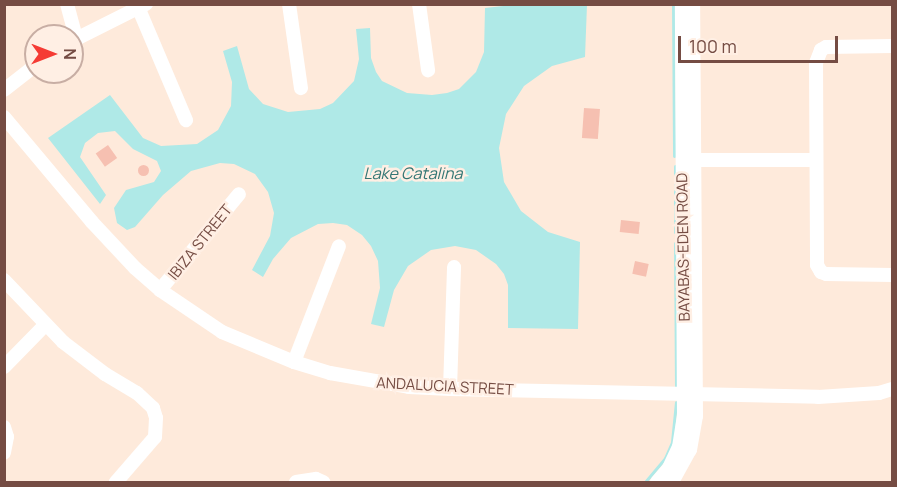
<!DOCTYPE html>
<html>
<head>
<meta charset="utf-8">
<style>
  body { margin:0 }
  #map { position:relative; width:897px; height:487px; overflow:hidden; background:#feeadb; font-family:Manrope,sans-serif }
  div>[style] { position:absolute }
  .water>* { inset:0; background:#afe9e7 }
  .stream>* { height:3px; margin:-1.5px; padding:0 1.5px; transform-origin:1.5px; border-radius:1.5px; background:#afe9e7 }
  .building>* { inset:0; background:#f6c0b1; transform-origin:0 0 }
  .round { border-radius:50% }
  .minor>* { height:14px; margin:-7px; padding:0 7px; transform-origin:7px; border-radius:7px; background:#fff }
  span { translate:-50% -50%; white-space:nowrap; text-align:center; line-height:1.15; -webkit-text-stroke:5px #ffefe4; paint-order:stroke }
  .street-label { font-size:15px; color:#754c43 }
  .water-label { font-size:16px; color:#337674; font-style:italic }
  .frame { position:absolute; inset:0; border:6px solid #754c43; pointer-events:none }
  .north { position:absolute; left:24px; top:24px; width:60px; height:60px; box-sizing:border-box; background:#ffefe4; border:2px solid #c8aea4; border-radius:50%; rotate:90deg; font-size:16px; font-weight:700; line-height:24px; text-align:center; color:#754c43 }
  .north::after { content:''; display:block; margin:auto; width:21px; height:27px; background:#f53b34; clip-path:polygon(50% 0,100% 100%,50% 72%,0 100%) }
  .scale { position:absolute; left:678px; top:36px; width:160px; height:27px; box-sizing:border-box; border:3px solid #754c43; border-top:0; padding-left:8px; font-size:18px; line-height:21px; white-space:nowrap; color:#754c43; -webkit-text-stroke:4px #ffefe4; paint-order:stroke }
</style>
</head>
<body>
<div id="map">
  <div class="water">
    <i style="clip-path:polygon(521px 4px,587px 5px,585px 57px,552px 66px,524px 86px,506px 114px,499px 148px,504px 182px,521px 211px,548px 232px,580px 242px,578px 329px,508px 328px,508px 285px,504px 274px,496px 264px,476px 250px,455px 246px,431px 250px,408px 266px,394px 290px,384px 327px,371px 324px,380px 288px,378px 261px,371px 246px,362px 235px,347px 225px,333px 223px,318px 224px,291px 238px,273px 259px,263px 277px,252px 270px,270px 236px,274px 213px,268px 192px,255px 174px,234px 164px,220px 163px,191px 171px,163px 195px,135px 227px,127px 230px,117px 223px,114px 208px,126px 190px,154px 182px,161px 171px,157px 161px,133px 149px,115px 131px,98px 133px,85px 143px,80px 157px,106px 195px,100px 204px,48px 138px,110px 95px,143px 138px,161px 146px,197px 144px,218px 130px,231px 106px,232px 82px,223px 51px,237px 46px,249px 89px,263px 104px,288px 112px,320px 109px,333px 103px,354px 81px,359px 59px,356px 29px,370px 28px,371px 58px,376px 72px,382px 81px,407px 93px,432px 95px,447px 93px,459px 89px,476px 72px,484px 52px,485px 8px)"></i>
  </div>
  <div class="stream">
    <i style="left:673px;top:4px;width:152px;rotate:89.6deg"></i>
    <i style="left:675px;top:166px;width:66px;rotate:90deg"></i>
    <i style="left:675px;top:243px;width:144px;rotate:89.6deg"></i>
    <i style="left:645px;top:482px;width:31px;rotate:-50deg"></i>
    <i style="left:665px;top:458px;width:17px;rotate:-66deg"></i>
    <i style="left:672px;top:442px;width:40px;rotate:-84.3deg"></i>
  </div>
  <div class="building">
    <i style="left:584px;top:108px;width:16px;height:30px;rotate:4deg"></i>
    <i style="left:108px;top:145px;width:16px;height:15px;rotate:55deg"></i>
    <i class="round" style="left:137.5px;top:164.5px;width:11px;height:11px"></i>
    <i style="left:621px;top:220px;width:19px;height:12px;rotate:6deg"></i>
    <i style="left:635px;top:261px;width:14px;height:13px;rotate:12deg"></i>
  </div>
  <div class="minor">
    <i style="left:67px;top:4px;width:35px;rotate:75deg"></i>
    <i style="left:289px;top:4px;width:85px;rotate:81.9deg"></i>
    <i style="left:419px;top:4px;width:67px;rotate:82.2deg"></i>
    <i style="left:138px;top:7px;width:123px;rotate:67deg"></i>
    <i style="left:72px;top:41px;width:83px;rotate:-26.6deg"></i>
    <i style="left:892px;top:46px;width:66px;rotate:179.1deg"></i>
    <i style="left:826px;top:47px;width:6px;rotate:149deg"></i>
    <i style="left:821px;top:50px;width:14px;rotate:111deg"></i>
    <i style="left:816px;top:63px;width:202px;rotate:89.7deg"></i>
    <i style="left:817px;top:265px;width:8px;rotate:60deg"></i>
    <i style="left:821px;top:272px;width:5px;rotate:22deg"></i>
    <i style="left:826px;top:274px;width:66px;rotate:0.9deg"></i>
    <i style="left:4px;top:90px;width:41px;rotate:-38deg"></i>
    <i style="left:4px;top:117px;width:137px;rotate:50deg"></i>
    <i style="left:92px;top:222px;width:63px;rotate:46.9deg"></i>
    <i style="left:135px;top:268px;width:33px;rotate:41deg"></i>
    <i style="left:160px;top:290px;width:75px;rotate:34.1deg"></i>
    <i style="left:222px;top:332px;width:78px;rotate:22.6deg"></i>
    <i style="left:294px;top:362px;width:38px;rotate:17deg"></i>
    <i style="left:330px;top:373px;width:80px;rotate:10deg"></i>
    <i style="left:409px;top:387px;width:41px;rotate:2.8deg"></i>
    <i style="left:450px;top:389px;width:368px;rotate:1.2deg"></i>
    <i style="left:818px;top:397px;width:61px;rotate:-3.8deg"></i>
    <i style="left:879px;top:393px;width:14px;rotate:-17deg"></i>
    <i style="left:684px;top:160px;width:132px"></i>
    <i style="left:4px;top:280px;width:86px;rotate:46.4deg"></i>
    <i style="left:63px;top:342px;width:53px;rotate:37.3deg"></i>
    <i style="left:105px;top:374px;width:37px;rotate:31deg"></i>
    <i style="left:137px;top:393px;width:22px;rotate:43deg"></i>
    <i style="left:153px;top:408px;width:10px;rotate:73deg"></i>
    <i style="left:156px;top:418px;width:19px;rotate:93deg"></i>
    <i style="left:155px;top:437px;width:60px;rotate:130.9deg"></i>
    <i style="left:160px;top:290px;width:124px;rotate:-50.5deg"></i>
    <i style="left:294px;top:362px;width:124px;rotate:-68.8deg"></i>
    <i style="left:4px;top:367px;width:59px;rotate:-45.7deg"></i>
    <i style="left:450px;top:389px;width:122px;rotate:-88.1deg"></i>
    <i style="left:4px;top:427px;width:10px;rotate:73deg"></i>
    <i style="left:7px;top:437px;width:16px;rotate:101deg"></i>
    <i style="left:296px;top:482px;width:20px;rotate:-9deg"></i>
    <i style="left:316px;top:479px;width:8px;rotate:23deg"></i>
    <i style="left:657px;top:482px;width:18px;rotate:-49deg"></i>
    <i style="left:669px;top:468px;width:23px;rotate:-65deg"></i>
    <i style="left:679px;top:447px;width:31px;rotate:-81deg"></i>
    <i style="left:684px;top:416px;width:412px;rotate:-90.3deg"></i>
    <i style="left:672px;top:482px;width:37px;rotate:-61deg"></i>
    <i style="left:690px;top:450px;width:35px;rotate:-80deg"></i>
    <i style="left:696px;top:416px;width:412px;rotate:-90.4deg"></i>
  </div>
  <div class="street-label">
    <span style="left:200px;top:242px;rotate:-51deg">IBIZA STREET</span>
    <span style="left:683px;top:247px;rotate:-91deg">BAYABAS-EDEN ROAD</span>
    <span style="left:445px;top:386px;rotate:3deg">ANDALUCIA STREET</span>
  </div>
  <div class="water-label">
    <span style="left:413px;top:173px">Lake Catalina</span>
  </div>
  <div class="frame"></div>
  <div class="north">N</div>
  <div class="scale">100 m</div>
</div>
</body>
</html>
